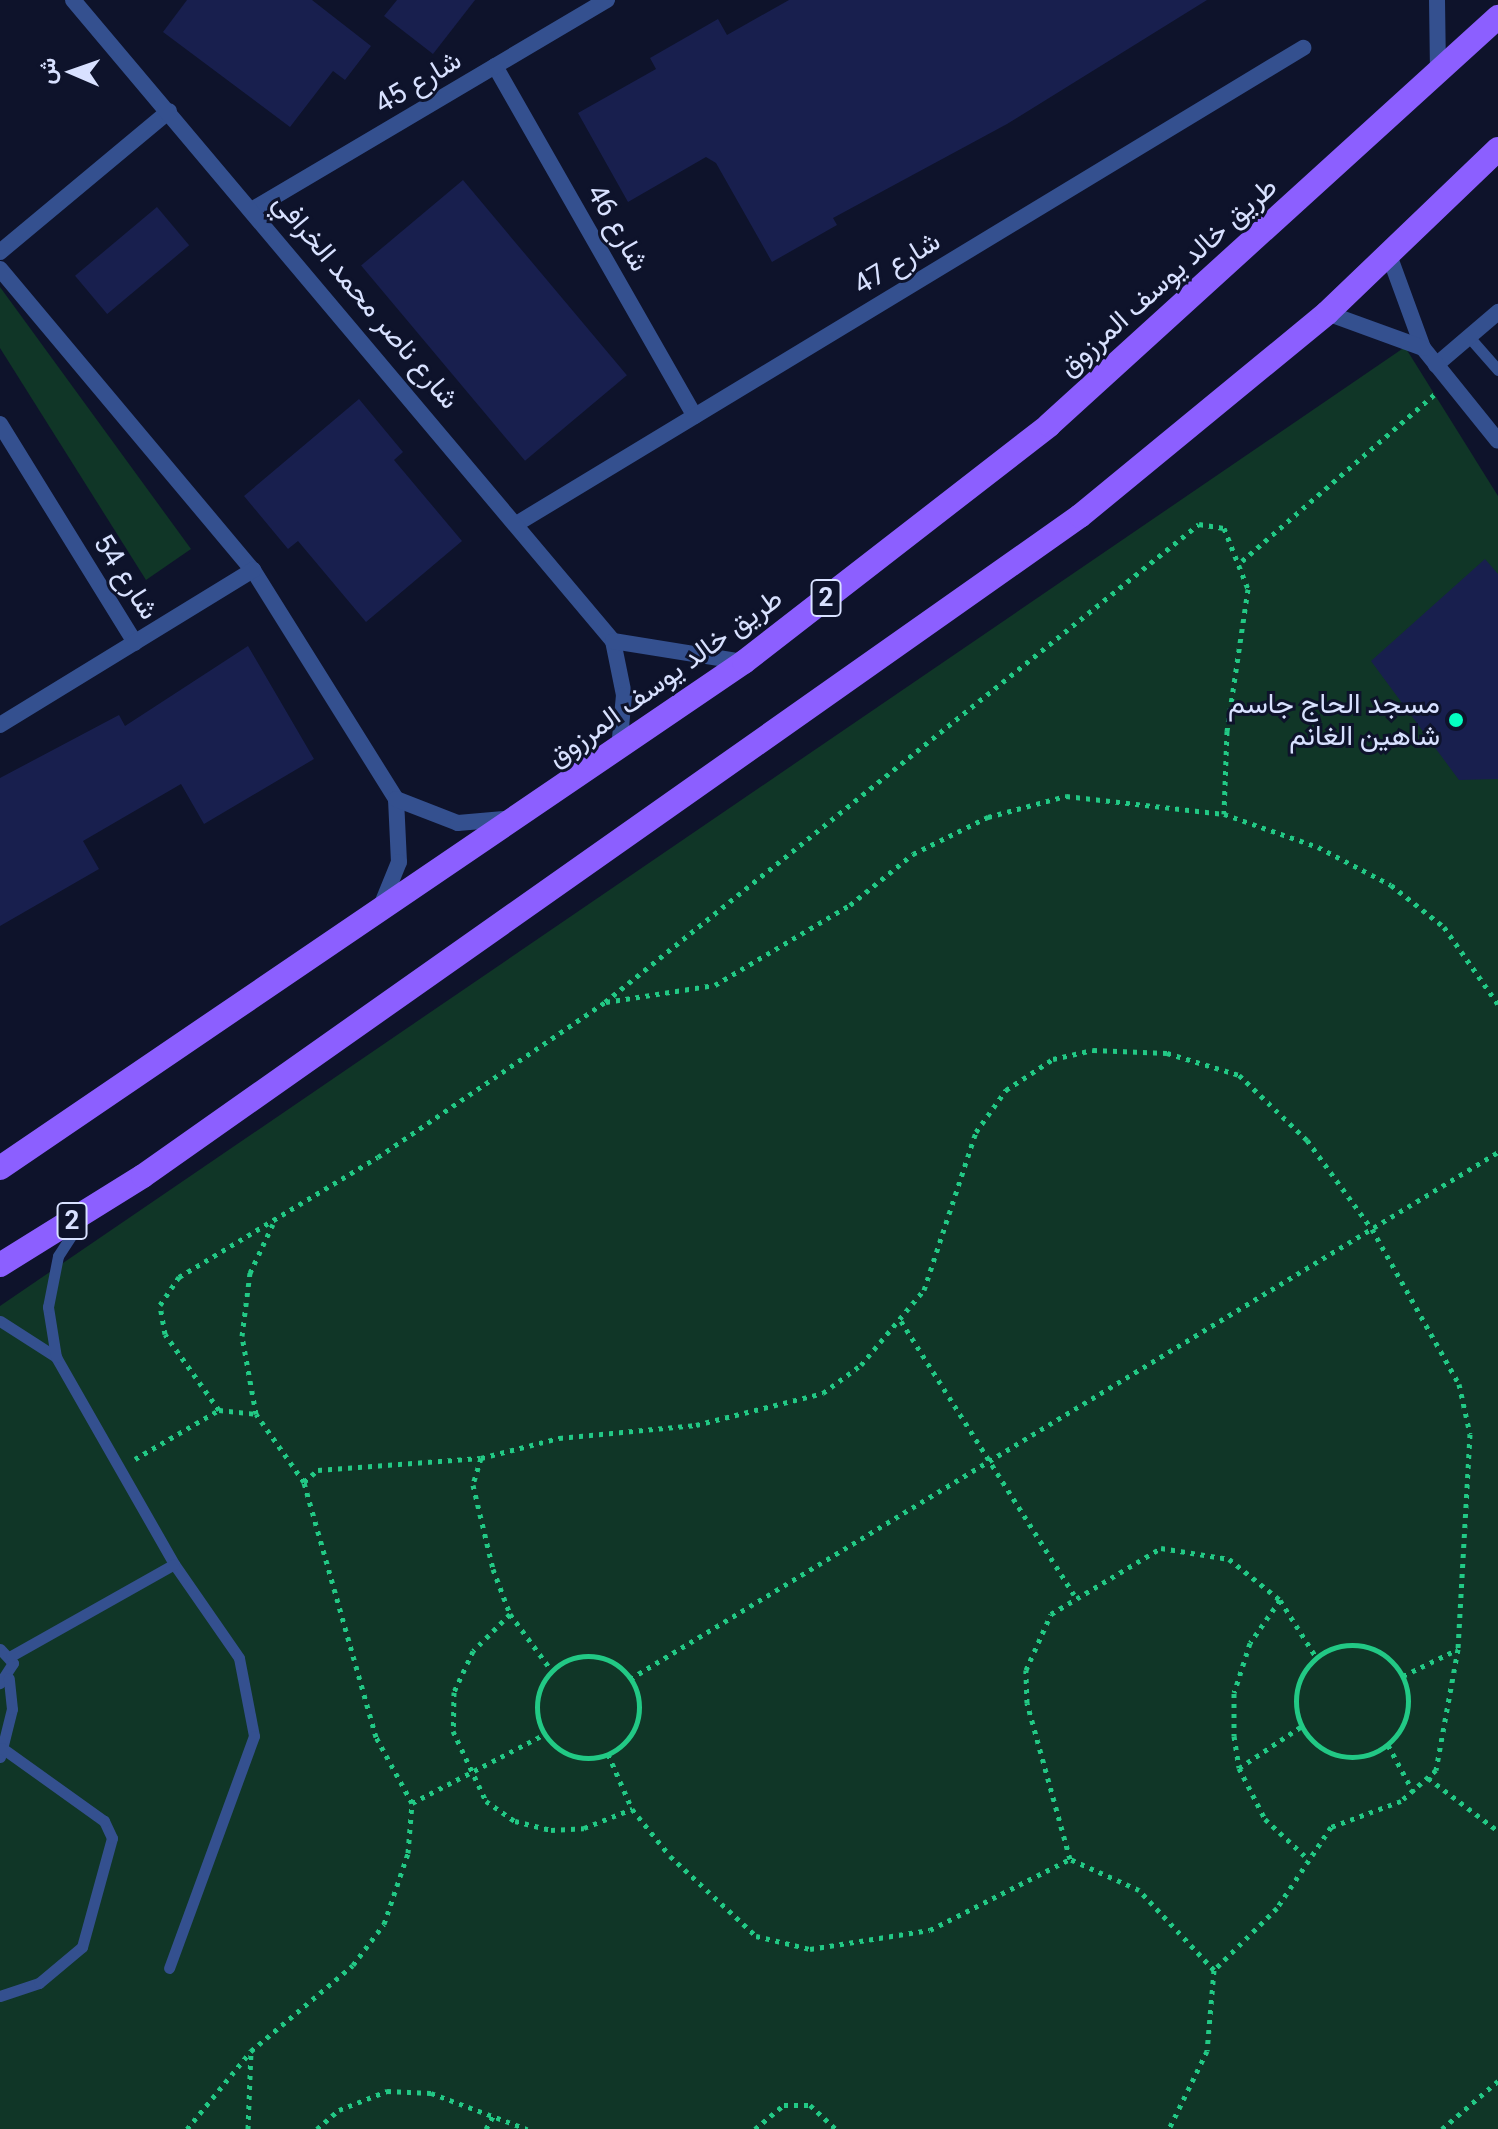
<!DOCTYPE html>
<html>
<head>
<meta charset="utf-8">
<style>
  body { margin:0 }
  #map { position:relative; width:1498px; height:2129px; overflow:hidden; background:#0e132b; font-family:Roboto,Vazirmatn,sans-serif }
  div>[style] { position:absolute }
  .green>* { inset:0; background:#103627 }
  .building>* { inset:0; background:#181f4e; transform-origin:0 0 }
  .path>* { height:5px; margin-top:-2.5px; transform-origin:0; background:repeating-linear-gradient(90deg,#22c985 0 4px,transparent 0 10px) }
  .path>.ring { margin:-2.5px; padding:0; box-sizing:content-box; background:none; border:5px solid #22c985; border-radius:50% }
  .service>* { height:11px; margin:-5.5px; padding:0 5.5px; transform-origin:5.5px; border-radius:5.5px; background:#34508f }
  .minor>* { height:16px; margin:-8px; padding:0 8px; transform-origin:8px; border-radius:8px; background:#34508f }
  .tertiary>* { height:16px; margin:-8px; padding:0 8px; transform-origin:8px; border-radius:8px; background:#34508f }
  .primary>* { height:24px; margin:-12px; padding:0 12px; transform-origin:12px; border-radius:12px; background:#8c5fff }
  .dots>* { width:22px; height:22px; translate:-50% -50%; box-sizing:border-box; border:4px solid #0e132b; border-radius:50% }
  span { translate:-50% -50%; white-space:nowrap; text-align:center; line-height:1.15; -webkit-text-stroke:6px #0e132b; paint-order:stroke }
  .shield-label span { padding:2px 6px; background:#0e132b; border:2px solid; border-radius:6px; -webkit-text-stroke-width:0 }
  .shield-label { font-size:26px; color:#d8e1ff; font-weight:700 }
  .street-label { font-size:28px; color:#d8e1ff }
  .poi-label { font-size:28px; color:#d8e1ff }
  .right { translate:-100% -50%; text-align:right }
  .north { position:absolute; left:32px; top:32px; width:80px; height:80px; -webkit-text-stroke:6px #0e132b; paint-order:stroke; rotate:272deg; font-size:22px; font-weight:700; line-height:32px; text-align:center; color:#d8e1ff }
  .north::after { content:''; display:block; margin:auto; width:28px; height:36px; background:#d8e1ff; clip-path:polygon(50% 0,100% 100%,50% 72%,0 100%) }
</style>
</head>
<body>
<div id="map">
  <div class="green">
    <i style="clip-path:polygon(0 287px,191px 549px,146px 580px,0 348px)"></i>
    <i style="clip-path:polygon(1405px 347px,1498px 496px,1498px 2129px,0 2129px,0 1306px)"></i>
  </div>
  <div class="building">
    <i style="clip-path:polygon(187px 0,312px 0,371px 46px,345px 80px,333px 71px,290px 127px,163px 32px)"></i>
    <i style="clip-path:polygon(397px 0,475px 0,433px 54px,384px 16px)"></i>
    <i style="clip-path:polygon(789px 0,1207px 0,1007px 124px,833px 218px,837px 225px,772px 262px,716px 163px,706px 157px,628px 202px,578px 113px,656px 69px,650px 58px,718px 19px,727px 35px)"></i>
    <i style="left:463px;top:180px;width:255px;height:133px;rotate:50deg"></i>
    <i style="left:157px;top:207px;width:50px;height:107px;rotate:50deg"></i>
    <i style="clip-path:polygon(359px 399px,403px 452px,394px 460px,462px 541px,366px 622px,298px 541px,288px 549px,244px 496px)"></i>
    <i style="clip-path:polygon(1485px 559px,1498px 574px,1498px 779px,1459px 780px,1371px 661px)"></i>
    <i style="clip-path:polygon(248px 646px,314px 759px,204px 824px,181px 784px,83px 841px,99px 869px,0 926px,0 778px,119px 715px,125px 726px)"></i>
  </div>
  <div class="path">
    <i style="left:1242px;top:561px;width:255px;rotate:-40.9deg"></i>
    <i style="left:606px;top:1002px;width:110px;rotate:-8.9deg"></i>
    <i style="left:715px;top:985px;width:157px;rotate:-30.7deg"></i>
    <i style="left:850px;top:905px;width:81px;rotate:-39deg"></i>
    <i style="left:913px;top:854px;width:84px;rotate:-26.3deg"></i>
    <i style="left:988px;top:817px;width:81px;rotate:-15.1deg"></i>
    <i style="left:1066px;top:796px;width:159px;rotate:6.5deg"></i>
    <i style="left:1224px;top:814px;width:100px;rotate:19.3deg"></i>
    <i style="left:1318px;top:847px;width:82px;rotate:27.5deg"></i>
    <i style="left:1391px;top:885px;width:68px;rotate:38.4deg"></i>
    <i style="left:1444px;top:927px;width:94px;rotate:55deg"></i>
    <i style="left:901px;top:1321px;width:324px;rotate:57.7deg"></i>
    <i style="left:219px;top:1410px;width:93px;rotate:-125.4deg"></i>
    <i style="left:165px;top:1334px;width:29px;rotate:-100deg"></i>
    <i style="left:160px;top:1305px;width:34px;rotate:-56deg"></i>
    <i style="left:179px;top:1277px;width:232px;rotate:-31.1deg"></i>
    <i style="left:378px;top:1157px;width:275px;rotate:-34.3deg"></i>
    <i style="left:605px;top:1002px;width:762px;rotate:-38.82deg"></i>
    <i style="left:1199px;top:524px;width:25px;rotate:9deg"></i>
    <i style="left:1224px;top:528px;width:66px;rotate:68.5deg"></i>
    <i style="left:1248px;top:589px;width:144px;rotate:98.4deg"></i>
    <i style="left:1227px;top:731px;width:83px;rotate:92.1deg"></i>
    <i style="left:481px;top:1458px;width:81px;rotate:-14.4deg"></i>
    <i style="left:559px;top:1438px;width:138px;rotate:-5.4deg"></i>
    <i style="left:696px;top:1425px;width:131px;rotate:-14.1deg"></i>
    <i style="left:823px;top:1393px;width:47px;rotate:-36.4deg"></i>
    <i style="left:861px;top:1365px;width:98px;rotate:-50deg"></i>
    <i style="left:924px;top:1290px;width:166px;rotate:-71.8deg"></i>
    <i style="left:976px;top:1132px;width:52px;rotate:-54.5deg"></i>
    <i style="left:1006px;top:1090px;width:56px;rotate:-33.4deg"></i>
    <i style="left:1053px;top:1059px;width:41px;rotate:-12.7deg"></i>
    <i style="left:1093px;top:1050px;width:74px;rotate:2.3deg"></i>
    <i style="left:1167px;top:1053px;width:75px;rotate:17deg"></i>
    <i style="left:1239px;top:1075px;width:94px;rotate:43.7deg"></i>
    <i style="left:1307px;top:1140px;width:110px;rotate:53.9deg"></i>
    <i style="left:1372px;top:1229px;width:178px;rotate:60.7deg"></i>
    <i style="left:1459px;top:1384px;width:51px;rotate:77.6deg"></i>
    <i style="left:1470px;top:1434px;width:215px;rotate:93.2deg"></i>
    <i style="left:1458px;top:1649px;width:123px;rotate:100.3deg"></i>
    <i style="left:1436px;top:1770px;width:47px;rotate:138.5deg"></i>
    <i style="left:1401px;top:1801px;width:75px;rotate:159.6deg"></i>
    <i style="left:1331px;top:1827px;width:97px;rotate:123.7deg"></i>
    <i style="left:1277px;top:1908px;width:88px;rotate:135.5deg"></i>
    <i style="left:1214px;top:1970px;width:81px;rotate:94.9deg"></i>
    <i style="left:1207px;top:2051px;width:87px;rotate:116deg"></i>
    <i style="left:135px;top:1459px;width:97px;rotate:-30.3deg"></i>
    <i style="left:219px;top:1410px;width:37px;rotate:6deg"></i>
    <i style="left:304px;top:1482px;width:18px;rotate:-41deg"></i>
    <i style="left:318px;top:1470px;width:163px;rotate:-4.2deg"></i>
    <i style="left:481px;top:1458px;width:28px;rotate:107deg"></i>
    <i style="left:473px;top:1485px;width:86px;rotate:76.6deg"></i>
    <i style="left:493px;top:1569px;width:48px;rotate:69.3deg"></i>
    <i style="left:510px;top:1614px;width:71px;rotate:53.6deg"></i>
    <i style="left:1280px;top:1600px;width:52px;rotate:124.9deg"></i>
    <i style="left:1250px;top:1643px;width:52px;rotate:107.7deg"></i>
    <i style="left:1234px;top:1693px;width:43px;rotate:90deg"></i>
    <i style="left:1234px;top:1736px;width:32px;rotate:81deg"></i>
    <i style="left:1239px;top:1768px;width:57px;rotate:63deg"></i>
    <i style="left:1265px;top:1819px;width:56px;rotate:42.8deg"></i>
    <i style="left:510px;top:1614px;width:52px;rotate:135deg"></i>
    <i style="left:473px;top:1651px;width:45px;rotate:114.9deg"></i>
    <i style="left:454px;top:1692px;width:39px;rotate:91deg"></i>
    <i style="left:453px;top:1731px;width:77px;rotate:64.8deg"></i>
    <i style="left:486px;top:1801px;width:35px;rotate:35deg"></i>
    <i style="left:515px;top:1821px;width:37px;rotate:14deg"></i>
    <i style="left:551px;top:1830px;width:33px;rotate:-3deg"></i>
    <i style="left:584px;top:1828px;width:52px;rotate:-21.6deg"></i>
    <i class="ring" style="left:1296px;top:1645px;width:107px;height:107px"></i>
    <i class="ring" style="left:537px;top:1656px;width:97px;height:97px"></i>
    <i style="left:1403px;top:1676px;width:61px;rotate:-26.1deg"></i>
    <i style="left:630px;top:1679px;width:1015px;rotate:-31.26deg"></i>
    <i style="left:1388px;top:1745px;width:55px;rotate:61.6deg"></i>
    <i style="left:608px;top:1754px;width:60px;rotate:66.4deg"></i>
    <i style="left:632px;top:1809px;width:60px;rotate:51deg"></i>
    <i style="left:670px;top:1856px;width:117px;rotate:42.9deg"></i>
    <i style="left:756px;top:1936px;width:56px;rotate:13.5deg"></i>
    <i style="left:810px;top:1949px;width:121px;rotate:-9deg"></i>
    <i style="left:930px;top:1930px;width:157px;rotate:-26.9deg"></i>
    <i style="left:1239px;top:1768px;width:76px;rotate:-33.7deg"></i>
    <i style="left:1428px;top:1778px;width:88px;rotate:37.1deg"></i>
    <i style="left:412px;top:1803px;width:148px;rotate:-27.4deg"></i>
    <i style="left:1214px;top:1970px;width:110px;rotate:-133.2deg"></i>
    <i style="left:1139px;top:1890px;width:76px;rotate:-155.8deg"></i>
    <i style="left:1070px;top:1859px;width:162px;rotate:-105.4deg"></i>
    <i style="left:1027px;top:1703px;width:33px;rotate:-92deg"></i>
    <i style="left:1026px;top:1670px;width:61px;rotate:-65.9deg"></i>
    <i style="left:1051px;top:1614px;width:128px;rotate:-31deg"></i>
    <i style="left:1161px;top:1548px;width:69px;rotate:9.2deg"></i>
    <i style="left:1229px;top:1559px;width:65px;rotate:38.8deg"></i>
    <i style="left:1280px;top:1600px;width:67px;rotate:57.7deg"></i>
    <i style="left:187px;top:2129px;width:101px;rotate:-50.6deg"></i>
    <i style="left:251px;top:2051px;width:133px;rotate:-40.1deg"></i>
    <i style="left:353px;top:1965px;width:51px;rotate:-52.9deg"></i>
    <i style="left:384px;top:1924px;width:75px;rotate:-71.3deg"></i>
    <i style="left:408px;top:1853px;width:50px;rotate:-85.4deg"></i>
    <i style="left:412px;top:1803px;width:75px;rotate:-118.6deg"></i>
    <i style="left:376px;top:1737px;width:265px;rotate:-105.8deg"></i>
    <i style="left:304px;top:1482px;width:83px;rotate:-125.2deg"></i>
    <i style="left:256px;top:1414px;width:79px;rotate:-100.2deg"></i>
    <i style="left:242px;top:1336px;width:64px;rotate:-82.8deg"></i>
    <i style="left:250px;top:1273px;width:54px;rotate:-64.9deg"></i>
    <i style="left:248px;top:2129px;width:78px;rotate:-87.8deg"></i>
    <i style="left:317px;top:2129px;width:29px;rotate:-41deg"></i>
    <i style="left:339px;top:2110px;width:52px;rotate:-21.6deg"></i>
    <i style="left:387px;top:2091px;width:44px;rotate:2.6deg"></i>
    <i style="left:431px;top:2093px;width:103px;rotate:20.6deg"></i>
    <i style="left:486px;top:2129px;width:18px;rotate:-61deg"></i>
    <i style="left:755px;top:2129px;width:38px;rotate:-40deg"></i>
    <i style="left:784px;top:2105px;width:26px"></i>
    <i style="left:810px;top:2105px;width:35px;rotate:43deg"></i>
    <i style="left:1442px;top:2129px;width:74px;rotate:-40.6deg"></i>
  </div>
  <div class="service">
    <i style="left:1469px;top:337px;width:44px;rotate:48.7deg"></i>
    <i style="left:0;top:1321px;width:67px;rotate:32.7deg"></i>
    <i style="left:56px;top:1357px;width:238px;rotate:60.3deg"></i>
    <i style="left:174px;top:1564px;width:114px;rotate:55.3deg"></i>
    <i style="left:239px;top:1658px;width:79px;rotate:79.1deg"></i>
    <i style="left:254px;top:1736px;width:247px;rotate:110.1deg"></i>
    <i style="left:56px;top:1357px;width:51px;rotate:-99.1deg"></i>
    <i style="left:48px;top:1307px;width:52px;rotate:-78.9deg"></i>
    <i style="left:58px;top:1256px;width:40px;rotate:-57.1deg"></i>
    <i style="left:0;top:1649px;width:19px;rotate:47deg"></i>
    <i style="left:13px;top:1663px;width:24px;rotate:123deg"></i>
    <i style="left:11px;top:1656px;width:187px;rotate:-29.4deg"></i>
    <i style="left:0;top:1757px;width:49px;rotate:-76deg"></i>
    <i style="left:12px;top:1709px;width:31px;rotate:-96deg"></i>
    <i style="left:0;top:1996px;width:41px;rotate:-18.4deg"></i>
    <i style="left:39px;top:1983px;width:56px;rotate:-39.9deg"></i>
    <i style="left:82px;top:1947px;width:113px;rotate:-74.6deg"></i>
    <i style="left:112px;top:1838px;width:19px;rotate:-115deg"></i>
    <i style="left:104px;top:1821px;width:125px;rotate:-144.4deg"></i>
  </div>
  <div class="minor">
    <i style="left:1437px;top:0;width:74px;rotate:89.2deg"></i>
    <i style="left:495px;top:66px;width:403px;rotate:60.3deg"></i>
    <i style="left:255px;top:208px;width:409px;rotate:-30.6deg"></i>
    <i style="left:0;top:252px;width:220px;rotate:-39.8deg"></i>
    <i style="left:0;top:269px;width:393px;rotate:50deg"></i>
    <i style="left:253px;top:570px;width:270px;rotate:58deg"></i>
    <i style="left:396px;top:799px;width:63px;rotate:87.3deg"></i>
    <i style="left:399px;top:862px;width:48px;rotate:112.2deg"></i>
    <i style="left:1436px;top:365px;width:82px;rotate:-40.5deg"></i>
    <i style="left:0;top:424px;width:257px;rotate:58.3deg"></i>
    <i style="left:518px;top:523px;width:918px;rotate:-31.18deg"></i>
    <i style="left:0;top:725px;width:297px;rotate:-31.5deg"></i>
    <i style="left:396px;top:799px;width:66px;rotate:21.2deg"></i>
    <i style="left:458px;top:823px;width:46px;rotate:-5deg"></i>
  </div>
  <div class="tertiary">
    <i style="left:73px;top:0;width:838px;rotate:49.89deg"></i>
    <i style="left:613px;top:641px;width:55px;rotate:78.5deg"></i>
    <i style="left:624px;top:695px;width:54px;rotate:95.3deg"></i>
    <i style="left:1389px;top:255px;width:99px;rotate:69.9deg"></i>
    <i style="left:1423px;top:348px;width:119px;rotate:51.1deg"></i>
    <i style="left:1327px;top:313px;width:102px;rotate:20deg"></i>
    <i style="left:613px;top:641px;width:133px;rotate:9.1deg"></i>
  </div>
  <div class="primary">
    <i style="left:0;top:1168px;width:900px;rotate:-34.22deg"></i>
    <i style="left:744px;top:662px;width:386px;rotate:-37.8deg"></i>
    <i style="left:1049px;top:425px;width:607px;rotate:-42.26deg"></i>
    <i style="left:0;top:1265px;width:168px;rotate:-31.9deg"></i>
    <i style="left:143px;top:1176px;width:1146px;rotate:-35.16deg"></i>
    <i style="left:1080px;top:516px;width:320px;rotate:-39.4deg"></i>
    <i style="left:1327px;top:313px;width:237px;rotate:-43.8deg"></i>
  </div>
  <div class="dots">
    <i style="left:1456px;top:720px;background:#04ffc1"></i>
  </div>
  <div class="shield-label">
    <span style="left:826px;top:598px">2</span>
    <span style="left:72px;top:1221px">2</span>
  </div>
  <div class="street-label">
    <span style="left:418px;top:82px;rotate:-31deg">شارع 45</span>
    <span style="left:618px;top:228px;rotate:60deg">شارع 46</span>
    <span style="left:897px;top:263px;rotate:-31deg">شارع 47</span>
    <span style="left:1168px;top:277px;rotate:-42deg">طريق خالد يوسف المرزوق</span>
    <span style="left:366px;top:301px;rotate:50deg">شارع ناصر محمد الخرافي</span>
    <span style="left:126px;top:577px;rotate:57deg">شارع 54</span>
    <span style="left:665px;top:678px;rotate:-36deg">طريق خالد يوسف المرزوق</span>
  </div>
  <div class="poi-label">
    <span class="right" style="left:1440px;top:720px">مسجد الحاج جاسم<br>شاهين الغانم</span>
  </div>
  <div class="north">ش</div>
</div>
</body>
</html>
